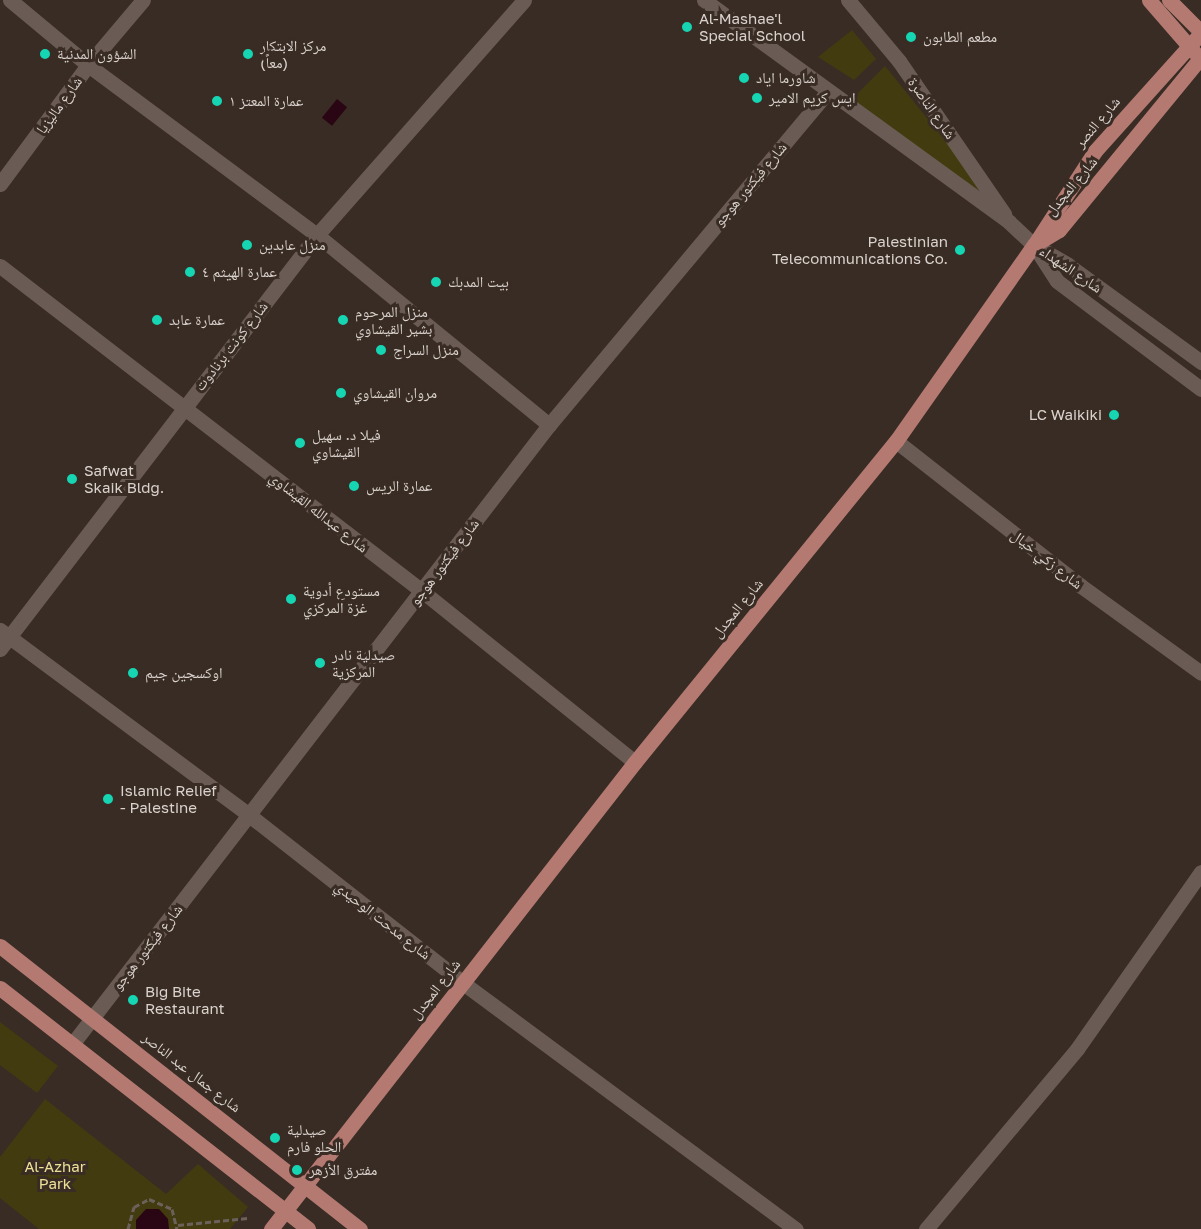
<!DOCTYPE html>
<html>
<head>
<meta charset="utf-8">
<style>
  body { margin:0 }
  #map { position:relative; width:1201px; height:1229px; overflow:hidden; background:#392c24; font-family:"Golos Text","Noto Naskh Arabic",sans-serif }
  div>[style] { position:absolute }
  .green>* { inset:0; background:#423b0f }
  .water>* { inset:0; background:#2a0513; transform-origin:0 0 }
  .path>* { height:3px; margin-top:-1.5px; transform-origin:0; background:repeating-linear-gradient(90deg,#6c615a 0 6px,transparent 0 9px) }
  .minor>* { height:15px; margin:-7.5px; padding:0 7.5px; transform-origin:7.5px; border-radius:7.5px; background:#6a5c54 }
  .major>* { height:15px; margin:-7.5px; padding:0 7.5px; transform-origin:7.5px; border-radius:7.5px; background:#b47a71 }
  .dots>* { width:16px; height:16px; translate:-50% -50%; box-sizing:border-box; border:3px solid #392c24; border-radius:50% }
  span { translate:-50% -50%; white-space:nowrap; text-align:center; line-height:1.15; -webkit-text-stroke:6px #392c24; paint-order:stroke }
  .poi-label { font-size:15px; color:#dad2cd }
  .left { translate:0 -50%; text-align:left }
  .right { translate:-100% -50%; text-align:right }
  .street-label { font-size:15px; color:#dad2cd }
  .park-label { font-size:15px; color:#ebe096 }
</style>
</head>
<body>
<div id="map">
  <div class="green">
    <i style="clip-path:polygon(852px 30px,876px 59px,854px 80px,818px 57px)"></i>
    <i style="clip-path:polygon(885px 66px,981px 185px,976px 194px,851px 100px)"></i>
    <i style="clip-path:polygon(0 1022px,58px 1066px,37px 1093px,0 1065px)"></i>
    <i style="clip-path:polygon(45px 1099px,166px 1194px,198px 1164px,248px 1207px,230px 1229px,39px 1229px,0 1198px,0 1157px)"></i>
  </div>
  <div class="water">
    <i style="left:337px;top:99px;width:13px;height:24px;rotate:39deg"></i>
    <i style="clip-path:polygon(146px 1209px,159px 1209px,168px 1219px,169px 1229px,136px 1229px,136px 1220px)"></i>
  </div>
  <div class="path">
    <i style="left:178px;top:1225px;width:70px;rotate:-5.7deg"></i>
    <i style="left:128px;top:1229px;width:23px;rotate:-75deg"></i>
    <i style="left:134px;top:1207px;width:17px;rotate:-28deg"></i>
    <i style="left:149px;top:1199px;width:25px;rotate:23deg"></i>
    <i style="left:172px;top:1209px;width:21px;rotate:76deg"></i>
  </div>
  <div class="minor">
    <i style="left:10px;top:0;width:102px;rotate:39.8deg"></i>
    <i style="left:88px;top:65px;width:285px;rotate:36.6deg"></i>
    <i style="left:317px;top:235px;width:300px;rotate:39.3deg"></i>
    <i style="left:704px;top:0;width:377px;rotate:36deg"></i>
    <i style="left:1009px;top:222px;width:34px;rotate:43deg"></i>
    <i style="left:1034px;top:245px;width:39px;rotate:30deg"></i>
    <i style="left:1068px;top:265px;width:165px;rotate:36.1deg"></i>
    <i style="left:848px;top:0;width:80px;rotate:50.1deg"></i>
    <i style="left:899px;top:61px;width:186px;rotate:55.5deg"></i>
    <i style="left:0;top:184px;width:148px;rotate:-53.5deg"></i>
    <i style="left:88px;top:65px;width:85px;rotate:-49.8deg"></i>
    <i style="left:1035px;top:247px;width:40px;rotate:57.1deg"></i>
    <i style="left:1057px;top:281px;width:180px;rotate:36.9deg"></i>
    <i style="left:0;top:266px;width:533px;rotate:37.6deg"></i>
    <i style="left:422px;top:591px;width:273px;rotate:38.8deg"></i>
    <i style="left:896px;top:441px;width:235px;rotate:38.1deg"></i>
    <i style="left:1081px;top:586px;width:148px;rotate:35.9deg"></i>
    <i style="left:0;top:630px;width:310px;rotate:36.6deg"></i>
    <i style="left:249px;top:815px;width:272px;rotate:38.1deg"></i>
    <i style="left:463px;top:983px;width:414px;rotate:36.5deg"></i>
    <i style="left:0;top:649px;width:521px;rotate:-52.56deg"></i>
    <i style="left:317px;top:235px;width:313px;rotate:-48.6deg"></i>
    <i style="left:73px;top:1043px;width:780px;rotate:-52.4deg"></i>
    <i style="left:549px;top:425px;width:435px;rotate:-50.1deg"></i>
    <i style="left:926px;top:1229px;width:235px;rotate:-50deg"></i>
    <i style="left:1077px;top:1049px;width:216px;rotate:-55deg"></i>
  </div>
  <div class="major">
    <i style="left:1149px;top:0;width:69px;rotate:49.1deg"></i>
    <i style="left:1169px;top:0;width:45px;rotate:45deg"></i>
    <i style="left:1034px;top:245px;width:112px;rotate:-57deg"></i>
    <i style="left:1095px;top:151px;width:159px;rotate:-48.1deg"></i>
    <i style="left:0;top:946px;width:458px;rotate:38.2deg"></i>
    <i style="left:0;top:988px;width:391px;rotate:38deg"></i>
    <i style="left:271px;top:1229px;width:592px;rotate:-52.07deg"></i>
    <i style="left:635px;top:762px;width:414px;rotate:-50.9deg"></i>
    <i style="left:896px;top:441px;width:240px;rotate:-54.9deg"></i>
    <i style="left:1034px;top:245px;width:29px;rotate:-31deg"></i>
    <i style="left:1059px;top:230px;width:224px;rotate:-50.6deg"></i>
  </div>
  <div class="dots">
    <i style="left:687px;top:27px;background:#16d5b3"></i>
    <i style="left:911px;top:37px;background:#16d5b3"></i>
    <i style="left:45px;top:54px;background:#16d5b3"></i>
    <i style="left:248px;top:54px;background:#16d5b3"></i>
    <i style="left:744px;top:78px;background:#16d5b3"></i>
    <i style="left:757px;top:98px;background:#16d5b3"></i>
    <i style="left:217px;top:101px;background:#16d5b3"></i>
    <i style="left:247px;top:245px;background:#16d5b3"></i>
    <i style="left:960px;top:250px;background:#16d5b3"></i>
    <i style="left:190px;top:272px;background:#16d5b3"></i>
    <i style="left:436px;top:282px;background:#16d5b3"></i>
    <i style="left:157px;top:320px;background:#16d5b3"></i>
    <i style="left:343px;top:320px;background:#16d5b3"></i>
    <i style="left:381px;top:350px;background:#16d5b3"></i>
    <i style="left:341px;top:393px;background:#16d5b3"></i>
    <i style="left:1114px;top:415px;background:#16d5b3"></i>
    <i style="left:300px;top:443px;background:#16d5b3"></i>
    <i style="left:72px;top:479px;background:#16d5b3"></i>
    <i style="left:354px;top:486px;background:#16d5b3"></i>
    <i style="left:291px;top:599px;background:#16d5b3"></i>
    <i style="left:320px;top:663px;background:#16d5b3"></i>
    <i style="left:133px;top:673px;background:#16d5b3"></i>
    <i style="left:108px;top:799px;background:#16d5b3"></i>
    <i style="left:133px;top:1000px;background:#16d5b3"></i>
    <i style="left:275px;top:1138px;background:#16d5b3"></i>
    <i style="left:297px;top:1170px;background:#16d5b3"></i>
  </div>
  <div class="poi-label">
    <span class="left" style="left:699px;top:27px">Al-Mashae'l<br>Special School</span>
    <span class="left" style="left:923px;top:37px">مطعم الطابون</span>
    <span class="left" style="left:260px;top:54px">مركز الابتكار<br>(معاً)</span>
    <span class="left" style="left:57px;top:54px">الشؤون المدنية</span>
    <span class="left" style="left:756px;top:78px">شاورما اياد</span>
    <span class="left" style="left:769px;top:98px">ايس كريم الامير</span>
    <span class="left" style="left:229px;top:101px">عمارة المعتز ١</span>
    <span class="right" style="left:948px;top:250px">Palestinian<br>Telecommunications Co.</span>
    <span class="left" style="left:259px;top:245px">منزل عابدين</span>
    <span class="left" style="left:202px;top:272px">عمارة الهيثم ٤</span>
    <span class="left" style="left:448px;top:282px">بيت المدبك</span>
    <span class="left" style="left:355px;top:320px">منزل المرحوم<br>بشير القيشاوي</span>
    <span class="left" style="left:169px;top:320px">عمارة عابد</span>
    <span class="left" style="left:393px;top:350px">منزل السراج</span>
    <span class="left" style="left:353px;top:393px">مروان القيشاوي</span>
    <span class="right" style="left:1102px;top:415px">LC Waikiki</span>
    <span class="left" style="left:312px;top:443px">فيلا د. سهيل<br>القيشاوي</span>
    <span class="left" style="left:84px;top:479px">Safwat<br>Skaik Bldg.</span>
    <span class="left" style="left:366px;top:486px">عمارة الريس</span>
    <span class="left" style="left:303px;top:599px">مستودع أدوية<br>غزة المركزي</span>
    <span class="left" style="left:332px;top:663px">صيدلية نادر<br>المركزية</span>
    <span class="left" style="left:145px;top:673px">اوكسجين جيم</span>
    <span class="left" style="left:120px;top:799px">Islamic Relief<br>- Palestine</span>
    <span class="left" style="left:145px;top:1000px">Big Bite<br>Restaurant</span>
    <span class="left" style="left:287px;top:1138px">صيدلية<br>الحلو فارم</span>
    <span class="left" style="left:309px;top:1170px">مفترق الأزهر</span>
  </div>
  <div class="street-label">
    <span style="left:59px;top:105px;rotate:-54deg">شارع ماليزيا</span>
    <span style="left:932px;top:108px;rotate:55deg">شارع الناصرة</span>
    <span style="left:1097px;top:122px;rotate:-50deg">شارع النصر</span>
    <span style="left:750px;top:184px;rotate:-50deg">شارع فيكتور هوجو</span>
    <span style="left:1071px;top:186px;rotate:-50deg">شارع المجدل</span>
    <span style="left:1071px;top:269px;rotate:34deg">شارع الشهداء</span>
    <span style="left:231px;top:346px;rotate:-52deg">شارع كونت برنادوت</span>
    <span style="left:319px;top:512px;rotate:38deg">شارع عبدالله القيشاوي</span>
    <span style="left:1047px;top:559px;rotate:38deg">شارع زكي خيال</span>
    <span style="left:444px;top:562px;rotate:-53deg">شارع فيكتور هوجو</span>
    <span style="left:737px;top:608px;rotate:-51deg">شارع المجدل</span>
    <span style="left:383px;top:920px;rotate:38deg">شارع مدحت الوحيدي</span>
    <span style="left:147px;top:947px;rotate:-52deg">شارع فيكتور هوجو</span>
    <span style="left:435px;top:989px;rotate:-52deg">شارع المجدل</span>
    <span style="left:192px;top:1072px;rotate:38deg">شارع جمال عبد الناصر</span>
  </div>
  <div class="park-label">
    <span style="left:55px;top:1175px">Al-Azhar<br>Park</span>
  </div>
</div>
</body>
</html>
